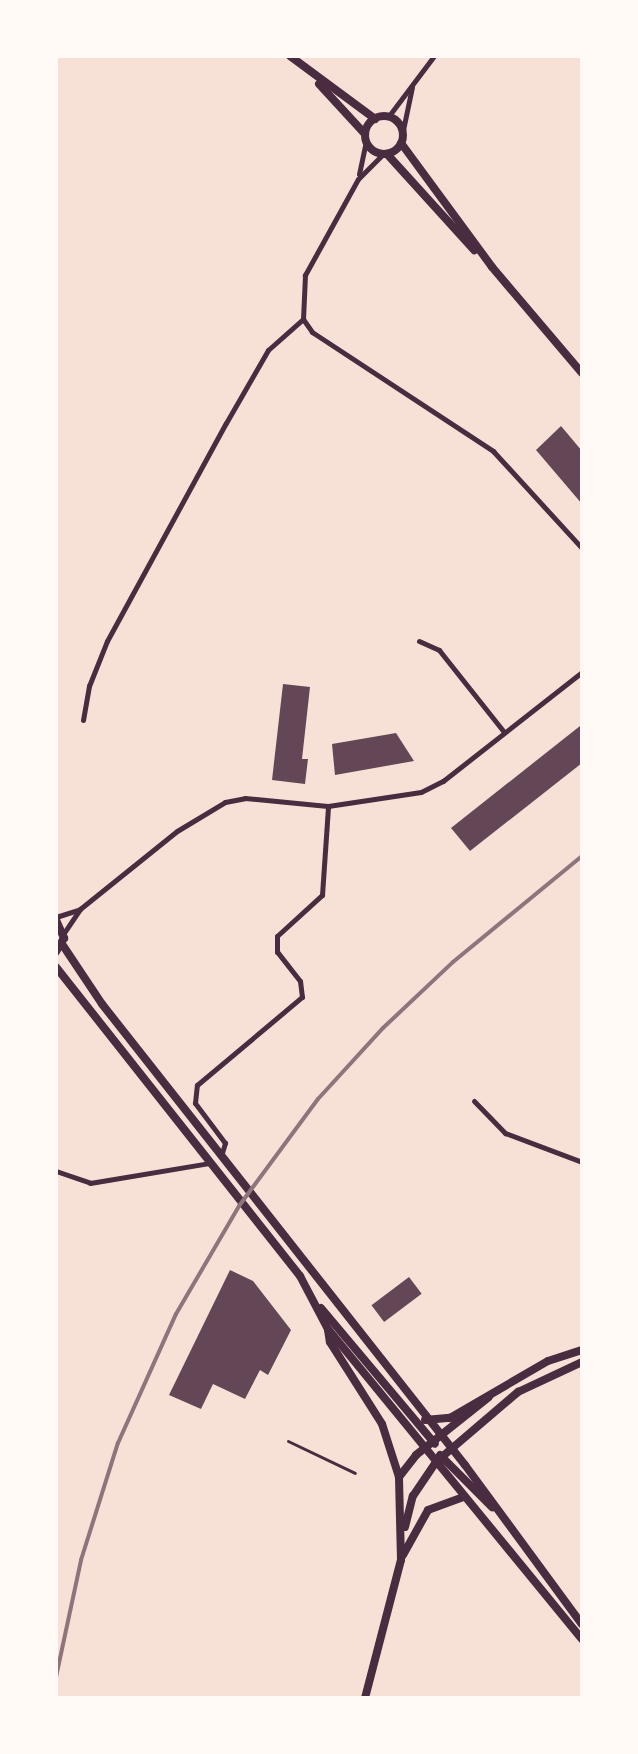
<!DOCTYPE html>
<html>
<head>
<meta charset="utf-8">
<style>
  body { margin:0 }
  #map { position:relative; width:638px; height:1754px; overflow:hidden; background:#f7e1d7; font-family:"IBM Plex Serif",serif }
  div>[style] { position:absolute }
  .building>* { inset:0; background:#644757; transform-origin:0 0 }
  .service>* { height:3px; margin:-1.5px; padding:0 1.5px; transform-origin:1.5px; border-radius:1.5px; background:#4a2c40 }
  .minor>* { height:5px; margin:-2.5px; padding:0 2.5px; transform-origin:2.5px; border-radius:2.5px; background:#4a2c40 }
  .secondary>* { height:8px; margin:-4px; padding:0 4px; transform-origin:4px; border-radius:4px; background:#4a2c40 }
  .secondary>.ring { margin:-4px; padding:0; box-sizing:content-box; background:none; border:8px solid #4a2c40; border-radius:50% }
  .rail>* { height:4px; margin:-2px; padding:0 2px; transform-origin:2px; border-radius:2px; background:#8f747c }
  span { translate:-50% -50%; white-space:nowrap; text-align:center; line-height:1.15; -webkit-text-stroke:8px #fffaf5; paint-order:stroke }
  .frame { position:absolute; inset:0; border:58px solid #fffaf5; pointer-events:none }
</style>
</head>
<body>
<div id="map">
  <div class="building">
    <i style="clip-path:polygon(561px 426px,582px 451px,582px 504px,536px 450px)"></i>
    <i style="clip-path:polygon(283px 684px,310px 687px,302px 759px,308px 759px,305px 784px,272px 780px)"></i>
    <i style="clip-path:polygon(580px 726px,582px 763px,470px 851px,451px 828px)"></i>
    <i style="clip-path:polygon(396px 733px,414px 761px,335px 775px,332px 744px)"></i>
    <i style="clip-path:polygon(230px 1270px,253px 1281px,291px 1330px,268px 1375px,260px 1370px,245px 1399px,213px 1384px,201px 1409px,169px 1395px)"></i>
    <i style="left:409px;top:1277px;width:21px;height:47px;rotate:53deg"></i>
  </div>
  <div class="service">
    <i style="left:288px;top:1441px;width:74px;rotate:25.5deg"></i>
  </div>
  <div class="minor">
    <i style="left:388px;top:117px;width:76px;rotate:-53deg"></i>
    <i style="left:403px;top:130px;width:44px;rotate:-78.2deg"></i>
    <i style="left:383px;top:154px;width:35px;rotate:135deg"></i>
    <i style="left:358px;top:179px;width:110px;rotate:118.9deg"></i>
    <i style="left:305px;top:275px;width:44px;rotate:92.6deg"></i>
    <i style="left:303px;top:319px;width:16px;rotate:55deg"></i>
    <i style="left:312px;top:332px;width:217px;rotate:33.3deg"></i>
    <i style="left:493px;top:451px;width:132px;rotate:47.5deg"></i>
    <i style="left:359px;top:174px;width:35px;rotate:-78deg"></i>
    <i style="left:419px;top:641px;width:22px;rotate:24deg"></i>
    <i style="left:439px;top:650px;width:105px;rotate:51.6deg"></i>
    <i style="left:83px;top:720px;width:35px;rotate:-80deg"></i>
    <i style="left:89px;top:686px;width:48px;rotate:-68.2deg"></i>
    <i style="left:107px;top:641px;width:248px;rotate:-61.4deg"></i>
    <i style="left:226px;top:423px;width:84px;rotate:-60.1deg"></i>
    <i style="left:268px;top:350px;width:47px;rotate:-41.5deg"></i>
    <i style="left:80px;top:909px;width:124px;rotate:-38.8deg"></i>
    <i style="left:177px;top:831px;width:56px;rotate:-31.1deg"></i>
    <i style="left:225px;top:802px;width:20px;rotate:-11deg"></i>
    <i style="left:245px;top:798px;width:83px;rotate:5.5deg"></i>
    <i style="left:328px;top:806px;width:94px;rotate:-8.6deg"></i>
    <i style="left:421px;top:792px;width:25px;rotate:-27deg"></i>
    <i style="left:443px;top:781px;width:177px;rotate:-38.1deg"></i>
    <i style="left:56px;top:917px;width:25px;rotate:-18deg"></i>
    <i style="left:80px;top:909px;width:29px;rotate:124deg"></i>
    <i style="left:474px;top:1101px;width:45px;rotate:45.9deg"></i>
    <i style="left:505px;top:1133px;width:82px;rotate:20.6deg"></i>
    <i style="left:221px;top:1156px;width:14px;rotate:-73deg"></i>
    <i style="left:225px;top:1143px;width:50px;rotate:-126.9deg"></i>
    <i style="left:195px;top:1103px;width:18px;rotate:-84deg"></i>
    <i style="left:197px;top:1085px;width:137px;rotate:-40deg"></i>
    <i style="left:302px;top:997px;width:16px;rotate:-97deg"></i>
    <i style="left:300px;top:981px;width:37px;rotate:-128deg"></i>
    <i style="left:277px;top:952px;width:16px;rotate:-90deg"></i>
    <i style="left:277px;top:936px;width:61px;rotate:-42.3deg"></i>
    <i style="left:322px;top:895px;width:89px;rotate:-86.1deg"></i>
    <i style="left:56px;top:1171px;width:36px;rotate:19deg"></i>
    <i style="left:90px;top:1183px;width:122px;rotate:-9.5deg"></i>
    <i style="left:582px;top:1227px;width:26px;rotate:90deg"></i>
  </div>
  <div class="secondary">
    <i style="left:290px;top:56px;width:106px;rotate:36.5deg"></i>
    <i style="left:319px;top:84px;width:68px;rotate:47.4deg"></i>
    <i class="ring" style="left:365px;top:116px;width:30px;height:30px"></i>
    <i style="left:401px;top:143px;width:154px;rotate:53.7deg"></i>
    <i style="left:492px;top:267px;width:139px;rotate:49.7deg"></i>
    <i style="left:387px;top:154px;width:130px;rotate:47.8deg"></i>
    <i style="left:56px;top:920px;width:20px;rotate:66deg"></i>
    <i style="left:64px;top:938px;width:16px;rotate:120deg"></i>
    <i style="left:62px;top:944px;width:72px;rotate:56.3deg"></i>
    <i style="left:102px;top:1004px;width:587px;rotate:51.78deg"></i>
    <i style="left:465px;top:1465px;width:197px;rotate:53.7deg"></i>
    <i style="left:56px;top:967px;width:394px;rotate:51.7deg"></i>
    <i style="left:300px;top:1276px;width:60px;rotate:62.2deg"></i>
    <i style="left:328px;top:1329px;width:401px;rotate:50.7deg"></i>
    <i style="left:321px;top:1308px;width:177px;rotate:50deg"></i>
    <i style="left:328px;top:1330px;width:12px;rotate:81deg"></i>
    <i style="left:330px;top:1342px;width:97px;rotate:57.6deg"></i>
    <i style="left:382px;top:1424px;width:56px;rotate:72.2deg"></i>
    <i style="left:425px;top:1420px;width:25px;rotate:-5deg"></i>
    <i style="left:450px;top:1418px;width:113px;rotate:-30.2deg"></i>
    <i style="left:548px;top:1361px;width:36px;rotate:-18deg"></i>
    <i style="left:440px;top:1455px;width:74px;rotate:45deg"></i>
    <i style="left:405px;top:1527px;width:32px;rotate:-76deg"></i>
    <i style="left:413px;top:1496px;width:41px;rotate:-55.9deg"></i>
    <i style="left:436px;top:1462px;width:108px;rotate:-40.5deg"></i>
    <i style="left:518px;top:1392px;width:71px;rotate:-25.1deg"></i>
    <i style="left:403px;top:1555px;width:51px;rotate:-60.9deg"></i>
    <i style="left:428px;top:1510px;width:37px;rotate:-20deg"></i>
    <i style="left:365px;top:1698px;width:143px;rotate:-75.4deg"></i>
    <i style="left:401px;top:1560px;width:83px;rotate:-91.4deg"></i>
    <i style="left:399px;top:1477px;width:28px;rotate:-52deg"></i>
    <i style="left:416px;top:1455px;width:93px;rotate:-38.5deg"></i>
  </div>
  <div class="rail">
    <i style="left:56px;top:1677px;width:120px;rotate:-77.9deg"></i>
    <i style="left:81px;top:1560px;width:123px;rotate:-72.5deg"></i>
    <i style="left:118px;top:1443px;width:141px;rotate:-65.8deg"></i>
    <i style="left:176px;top:1314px;width:125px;rotate:-59.7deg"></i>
    <i style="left:239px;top:1206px;width:133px;rotate:-53.6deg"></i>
    <i style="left:318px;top:1099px;width:96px;rotate:-47.5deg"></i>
    <i style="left:383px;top:1028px;width:96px;rotate:-43.3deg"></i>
    <i style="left:453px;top:962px;width:167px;rotate:-39.4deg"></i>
  </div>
  <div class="frame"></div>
</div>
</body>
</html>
